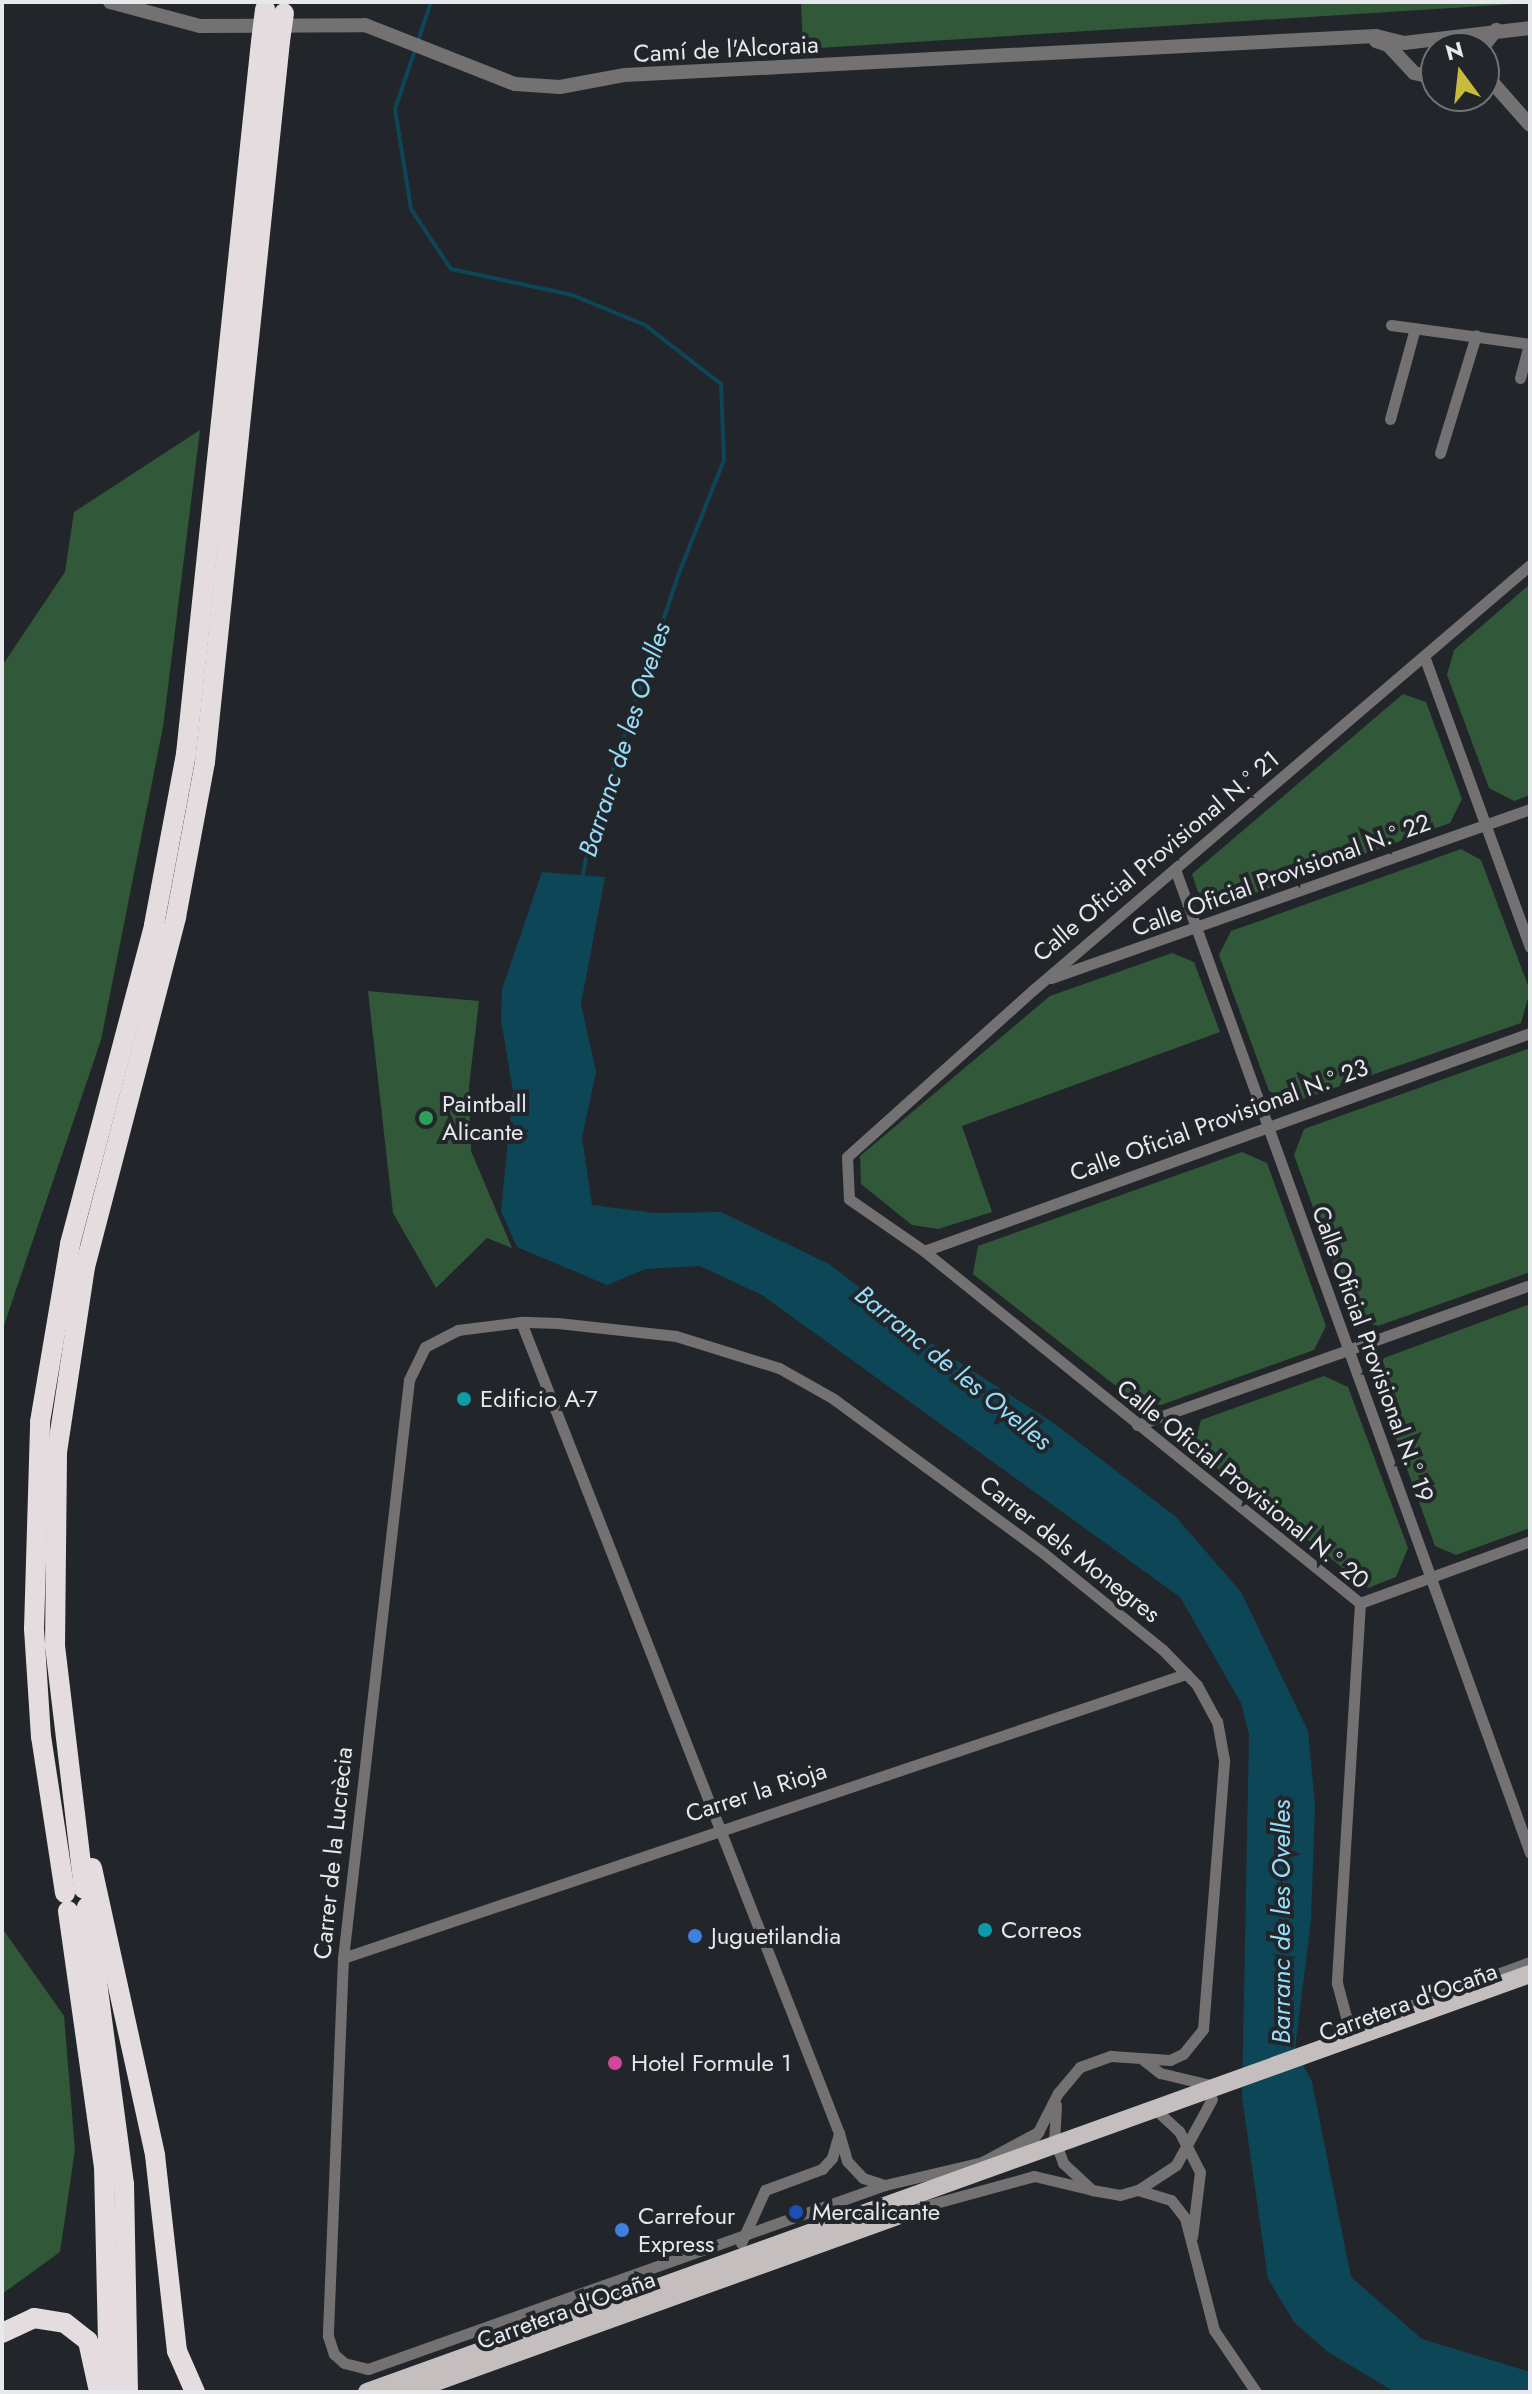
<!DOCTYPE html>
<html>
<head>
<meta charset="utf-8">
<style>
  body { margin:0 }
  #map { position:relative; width:1532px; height:2394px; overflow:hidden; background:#22262a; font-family:Jost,sans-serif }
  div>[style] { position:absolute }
  .green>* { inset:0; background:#315838 }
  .water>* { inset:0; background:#0c4657 }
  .stream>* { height:4px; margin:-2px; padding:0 2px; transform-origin:2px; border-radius:2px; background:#0c4657 }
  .minor>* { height:11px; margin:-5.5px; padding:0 5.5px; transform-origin:5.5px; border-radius:5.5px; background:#747172 }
  .tertiary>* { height:14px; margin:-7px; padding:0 7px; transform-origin:7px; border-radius:7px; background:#747172 }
  .primary>* { height:18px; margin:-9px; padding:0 9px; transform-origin:9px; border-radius:9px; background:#c5bebf }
  .motorway>* { height:20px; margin:-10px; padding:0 10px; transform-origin:10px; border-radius:10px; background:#e4dcde }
  .motorway-bridge>* { height:20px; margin:-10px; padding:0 10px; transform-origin:10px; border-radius:10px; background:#e4dcde }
  .dots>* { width:22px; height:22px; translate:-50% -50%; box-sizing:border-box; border:4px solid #22262a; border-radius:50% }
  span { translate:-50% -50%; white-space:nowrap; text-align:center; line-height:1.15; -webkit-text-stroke:8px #22262a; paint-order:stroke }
  .street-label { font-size:24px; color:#e6e8eb }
  .poi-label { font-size:24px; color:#e6e8eb }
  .left { translate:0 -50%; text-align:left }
  .water-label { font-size:26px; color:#95ddf8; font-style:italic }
  .frame { position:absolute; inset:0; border:4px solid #e6e8eb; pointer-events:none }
  .north { position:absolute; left:1420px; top:32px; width:80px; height:80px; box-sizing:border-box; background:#22262a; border:2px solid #707477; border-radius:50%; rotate:345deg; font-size:22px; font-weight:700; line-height:32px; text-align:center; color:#e6e8eb }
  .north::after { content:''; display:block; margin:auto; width:28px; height:36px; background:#c8bb3b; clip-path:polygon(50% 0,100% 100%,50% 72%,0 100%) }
</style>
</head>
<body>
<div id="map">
  <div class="green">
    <i style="clip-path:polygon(801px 2px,1530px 2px,1530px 3px,803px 49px)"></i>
    <i style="clip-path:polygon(200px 430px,163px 727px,101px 1040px,2px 1331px,2px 666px,65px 572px,74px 512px)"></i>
    <i style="clip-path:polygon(1530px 584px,1530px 795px,1514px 801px,1489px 788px,1447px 675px,1454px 650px)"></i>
    <i style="clip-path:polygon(1403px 694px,1426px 702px,1462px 799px,1450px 823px,1222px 905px,1198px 892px,1192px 874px)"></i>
    <i style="clip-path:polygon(1461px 849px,1481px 860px,1530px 991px,1521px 1023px,1294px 1102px,1269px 1091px,1219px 955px,1231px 931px)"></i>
    <i style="clip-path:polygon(1172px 953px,1194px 962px,1220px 1032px,962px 1126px,992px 1212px,938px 1229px,912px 1225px,861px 1184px,860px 1156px,1050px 996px)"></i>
    <i style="clip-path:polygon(368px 991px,479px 1001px,469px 1086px,471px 1151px,512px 1248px,487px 1238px,436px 1288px,393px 1213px)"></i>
    <i style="clip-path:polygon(1530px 1048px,1530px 1272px,1378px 1326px,1353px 1317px,1294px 1155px,1304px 1129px)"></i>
    <i style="clip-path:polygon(1242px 1152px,1267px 1163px,1326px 1326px,1314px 1350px,1161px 1405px,1135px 1401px,973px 1274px,978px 1246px)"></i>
    <i style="clip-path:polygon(1530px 1304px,1530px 1528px,1456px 1555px,1435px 1546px,1374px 1378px,1384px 1358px)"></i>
    <i style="clip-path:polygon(1324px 1376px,1348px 1387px,1408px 1548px,1396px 1577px,1368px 1588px,1193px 1449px,1201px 1420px)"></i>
    <i style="clip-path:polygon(2px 1928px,64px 2016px,75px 2150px,60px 2252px,2px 2294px)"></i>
  </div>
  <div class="water">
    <i style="clip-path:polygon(542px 872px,605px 877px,581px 1004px,596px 1072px,582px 1138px,592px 1205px,655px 1213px,721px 1212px,829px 1264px,945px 1353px,1055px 1424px,1176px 1517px,1241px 1592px,1308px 1731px,1315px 1805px,1311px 1920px,1295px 2049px,1312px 2082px,1351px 2277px,1422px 2339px,1530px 2372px,1530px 2392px,1395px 2392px,1328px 2352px,1294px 2322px,1268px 2279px,1242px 2097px,1249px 1734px,1241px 1703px,1180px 1597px,762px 1295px,700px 1266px,646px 1269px,607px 1285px,517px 1247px,501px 1211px,513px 1091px,501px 1020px,502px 989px)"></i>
  </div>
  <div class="stream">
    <i style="left:418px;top:41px;width:41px;rotate:-71.6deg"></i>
    <i style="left:415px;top:50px;width:62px;rotate:108.7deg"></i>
    <i style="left:395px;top:109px;width:101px;rotate:80.9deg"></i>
    <i style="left:411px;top:209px;width:72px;rotate:56.3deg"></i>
    <i style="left:451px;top:269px;width:124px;rotate:12.1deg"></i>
    <i style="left:572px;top:295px;width:79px;rotate:22.3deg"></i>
    <i style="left:645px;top:325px;width:96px;rotate:37.8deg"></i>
    <i style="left:721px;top:384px;width:76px;rotate:87.7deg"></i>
    <i style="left:724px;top:460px;width:122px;rotate:111.7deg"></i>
    <i style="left:679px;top:573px;width:283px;rotate:108.6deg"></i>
    <i style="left:589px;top:841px;width:40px;rotate:100deg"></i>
  </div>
  <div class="minor">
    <i style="left:1391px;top:325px;width:140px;rotate:7.8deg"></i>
    <i style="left:1520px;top:378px;width:35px;rotate:-75deg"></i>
    <i style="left:1390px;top:419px;width:94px;rotate:-74.6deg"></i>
    <i style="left:1440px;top:453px;width:123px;rotate:-73deg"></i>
    <i style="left:1530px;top:565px;width:653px;rotate:139.47deg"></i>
    <i style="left:1034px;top:989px;width:251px;rotate:138.1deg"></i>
    <i style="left:847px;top:1157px;width:42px;rotate:87.3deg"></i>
    <i style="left:849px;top:1199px;width:91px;rotate:34.7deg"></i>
    <i style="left:924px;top:1251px;width:560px;rotate:38.92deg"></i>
    <i style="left:1360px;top:1603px;width:381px;rotate:93.5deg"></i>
    <i style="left:1337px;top:1983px;width:35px;rotate:75deg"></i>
    <i style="left:1346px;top:2017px;width:12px;rotate:31deg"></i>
    <i style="left:1356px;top:2023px;width:18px;rotate:-13deg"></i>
    <i style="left:1374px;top:2019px;width:166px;rotate:-20.1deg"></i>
    <i style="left:1424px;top:656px;width:310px;rotate:70deg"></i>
    <i style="left:1175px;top:869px;width:1046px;rotate:70.16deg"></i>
    <i style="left:1051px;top:978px;width:508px;rotate:-19.43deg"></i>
    <i style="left:924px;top:1251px;width:644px;rotate:-19.79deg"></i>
    <i style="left:521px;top:1322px;width:871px;rotate:68.59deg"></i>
    <i style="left:1137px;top:1425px;width:417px;rotate:-19.6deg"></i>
    <i style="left:1360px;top:1603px;width:181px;rotate:-20deg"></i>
    <i style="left:343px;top:1958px;width:890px;rotate:-18.62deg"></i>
    <i style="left:1142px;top:2059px;width:23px;rotate:38deg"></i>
    <i style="left:1160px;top:2073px;width:51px;rotate:13.5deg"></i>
    <i style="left:1056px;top:2105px;width:33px;rotate:93deg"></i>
    <i style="left:1054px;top:2138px;width:27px;rotate:70deg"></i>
    <i style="left:1063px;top:2163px;width:40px;rotate:43deg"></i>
    <i style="left:1092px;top:2190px;width:28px;rotate:10deg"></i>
    <i style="left:1120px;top:2195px;width:19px;rotate:-16deg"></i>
    <i style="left:1138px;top:2190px;width:45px;rotate:-33.3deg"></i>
    <i style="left:1176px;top:2165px;width:75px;rotate:-61.4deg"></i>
    <i style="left:1155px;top:2109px;width:33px;rotate:43deg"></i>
    <i style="left:1179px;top:2131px;width:46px;rotate:62.9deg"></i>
    <i style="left:1200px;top:2172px;width:65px;rotate:97deg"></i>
    <i style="left:1020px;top:2157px;width:31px;rotate:-54deg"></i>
    <i style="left:1038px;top:2132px;width:44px;rotate:-62.9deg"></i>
    <i style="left:1058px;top:2093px;width:34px;rotate:-50deg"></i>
    <i style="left:1080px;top:2067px;width:33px;rotate:-20deg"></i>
    <i style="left:1111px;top:2056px;width:59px;rotate:3.9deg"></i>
    <i style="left:1170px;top:2060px;width:14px;rotate:-25deg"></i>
    <i style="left:1183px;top:2054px;width:32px;rotate:-51deg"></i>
    <i style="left:1203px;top:2029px;width:270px;rotate:-85.5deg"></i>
    <i style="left:1224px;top:1760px;width:39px;rotate:-100deg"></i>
    <i style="left:1217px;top:1722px;width:42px;rotate:-118.4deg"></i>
    <i style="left:1197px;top:1685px;width:49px;rotate:-134.2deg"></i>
    <i style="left:1163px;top:1650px;width:156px;rotate:-141deg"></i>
    <i style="left:1042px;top:1552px;width:258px;rotate:-143.7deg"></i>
    <i style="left:834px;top:1399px;width:63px;rotate:-150.6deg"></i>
    <i style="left:779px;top:1368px;width:108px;rotate:-162.7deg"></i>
    <i style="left:676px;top:1336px;width:119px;rotate:-173.7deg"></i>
    <i style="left:558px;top:1323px;width:37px;rotate:-178deg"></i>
    <i style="left:521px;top:1322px;width:64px;rotate:172.8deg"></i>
    <i style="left:458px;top:1330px;width:37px;rotate:153deg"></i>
    <i style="left:425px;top:1347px;width:37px;rotate:116deg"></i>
    <i style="left:409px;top:1380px;width:582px;rotate:96.51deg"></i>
    <i style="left:343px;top:1958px;width:378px;rotate:92.3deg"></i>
    <i style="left:328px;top:2336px;width:19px;rotate:72deg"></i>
    <i style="left:334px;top:2354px;width:13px;rotate:42deg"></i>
    <i style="left:344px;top:2363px;width:25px;rotate:14deg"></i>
    <i style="left:368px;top:2369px;width:549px;rotate:-19.59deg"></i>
    <i style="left:885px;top:2185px;width:100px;rotate:-13.3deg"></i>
    <i style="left:982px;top:2162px;width:64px;rotate:-28.2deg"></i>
    <i style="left:1138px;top:2190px;width:34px;rotate:17deg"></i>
    <i style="left:1171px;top:2200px;width:23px;rotate:52deg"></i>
    <i style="left:1185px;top:2218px;width:116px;rotate:75.5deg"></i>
    <i style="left:1214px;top:2330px;width:75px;rotate:55.9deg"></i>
    <i style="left:921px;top:2207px;width:117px;rotate:-15.3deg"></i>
    <i style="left:1034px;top:2176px;width:57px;rotate:13.3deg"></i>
    <i style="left:741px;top:2243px;width:58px;rotate:-65.6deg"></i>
    <i style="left:765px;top:2190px;width:61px;rotate:-20.2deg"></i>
    <i style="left:822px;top:2169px;width:15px;rotate:-48deg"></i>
    <i style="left:832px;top:2158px;width:26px;rotate:-74deg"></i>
    <i style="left:839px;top:2133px;width:29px;rotate:74deg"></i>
    <i style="left:847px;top:2161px;width:23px;rotate:47deg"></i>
    <i style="left:863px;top:2178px;width:23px;rotate:18deg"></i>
  </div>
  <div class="tertiary">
    <i style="left:110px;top:2px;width:93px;rotate:14.9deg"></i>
    <i style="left:200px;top:26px;width:165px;rotate:-0.3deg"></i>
    <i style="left:365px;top:25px;width:161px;rotate:21.5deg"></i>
    <i style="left:515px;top:84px;width:45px;rotate:3.8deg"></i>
    <i style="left:560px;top:87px;width:66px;rotate:-10.5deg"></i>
    <i style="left:625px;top:75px;width:752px;rotate:-2.97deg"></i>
    <i style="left:1376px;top:36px;width:29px;rotate:14deg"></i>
    <i style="left:1404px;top:43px;width:127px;rotate:-6.8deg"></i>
    <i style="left:1376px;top:41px;width:13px;rotate:18deg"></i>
    <i style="left:1388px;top:45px;width:38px;rotate:47deg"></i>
    <i style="left:1414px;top:73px;width:23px;rotate:13deg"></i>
    <i style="left:1482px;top:48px;width:23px;rotate:-52deg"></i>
    <i style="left:1484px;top:73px;width:69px;rotate:48.5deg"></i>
  </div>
  <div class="primary">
    <i style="left:367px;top:2392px;width:1236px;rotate:-19.77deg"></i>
    <i style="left:408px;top:2392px;width:520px;rotate:-19.79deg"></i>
  </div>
  <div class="motorway">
    <i style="left:92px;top:1868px;width:294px;rotate:77.6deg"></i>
    <i style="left:155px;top:2155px;width:197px;rotate:83.6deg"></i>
    <i style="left:177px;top:2351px;width:45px;rotate:66.3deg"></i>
    <i style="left:84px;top:1889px;width:245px;rotate:-96.8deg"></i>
    <i style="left:55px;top:1646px;width:194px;rotate:-89.4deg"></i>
    <i style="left:57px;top:1452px;width:187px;rotate:-81.4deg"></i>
    <i style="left:85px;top:1267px;width:362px;rotate:-75.4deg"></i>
    <i style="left:176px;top:917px;width:158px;rotate:-79.4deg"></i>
    <i style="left:205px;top:762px;width:725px;rotate:-84.06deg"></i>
    <i style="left:65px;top:1893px;width:158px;rotate:-98.7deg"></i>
    <i style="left:41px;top:1737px;width:108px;rotate:-93.7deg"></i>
    <i style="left:34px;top:1629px;width:207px;rotate:-88.3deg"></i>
    <i style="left:40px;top:1422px;width:181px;rotate:-80.4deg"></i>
    <i style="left:70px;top:1244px;width:330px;rotate:-75.2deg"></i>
    <i style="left:154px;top:925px;width:174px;rotate:-79.4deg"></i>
    <i style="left:186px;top:754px;width:716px;rotate:-83.99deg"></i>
    <i style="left:87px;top:1907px;width:279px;rotate:82.4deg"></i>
    <i style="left:124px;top:2184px;width:208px;rotate:88.9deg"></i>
    <i style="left:68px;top:1911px;width:258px;rotate:82deg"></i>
    <i style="left:104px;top:2166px;width:226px;rotate:88.7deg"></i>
    <i style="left:2px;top:2333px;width:35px;rotate:-25deg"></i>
    <i style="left:34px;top:2318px;width:31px;rotate:9deg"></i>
    <i style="left:65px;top:2323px;width:29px;rotate:38deg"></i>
    <i style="left:88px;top:2341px;width:47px;rotate:77.7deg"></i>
  </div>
  <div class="motorway-bridge">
    <i style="left:280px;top:41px;width:28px;rotate:-82deg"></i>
    <i style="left:261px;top:42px;width:33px;rotate:-83deg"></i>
  </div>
  <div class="dots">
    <i style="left:426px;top:1118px;background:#2e9e5b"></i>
    <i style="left:464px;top:1399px;background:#0f9aa8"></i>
    <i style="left:985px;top:1930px;background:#0f9aa8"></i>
    <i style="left:695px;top:1936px;background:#3f7fe0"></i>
    <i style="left:615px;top:2063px;background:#d1479c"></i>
    <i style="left:796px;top:2212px;background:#1a4fb4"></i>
    <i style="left:622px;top:2230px;background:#3f7fe0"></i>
  </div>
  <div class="street-label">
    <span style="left:726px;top:49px;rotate:-3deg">Camí de l'Alcoraia</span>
    <span style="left:1156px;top:856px;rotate:-40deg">Calle Oficial Provisional N.º 21</span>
    <span style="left:1281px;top:875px;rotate:-20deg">Calle Oficial Provisional N.º 22</span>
    <span style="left:1219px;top:1120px;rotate:-20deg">Calle Oficial Provisional N.º 23</span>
    <span style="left:1373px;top:1354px;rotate:70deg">Calle Oficial Provisional N.º 19</span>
    <span style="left:1243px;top:1484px;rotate:39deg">Calle Oficial Provisional N.º 20</span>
    <span style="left:1070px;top:1549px;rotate:38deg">Carrer dels Monegres</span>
    <span style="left:756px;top:1792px;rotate:-18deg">Carrer la Rioja</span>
    <span style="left:333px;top:1853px;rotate:-84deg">Carrer de la Lucrècia</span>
    <span style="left:1408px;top:2002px;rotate:-20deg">Carretera d'Ocaña</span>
    <span style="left:566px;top:2310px;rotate:-20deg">Carretera d'Ocaña</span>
  </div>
  <div class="poi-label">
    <span class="left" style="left:442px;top:1118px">Paintball<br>Alicante</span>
    <span class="left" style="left:480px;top:1399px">Edificio A-7</span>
    <span class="left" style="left:1001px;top:1930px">Correos</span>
    <span class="left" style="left:711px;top:1936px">Juguetilandia</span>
    <span class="left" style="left:631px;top:2063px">Hotel Formule 1</span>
    <span class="left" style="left:812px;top:2212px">Mercalicante</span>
    <span class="left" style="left:638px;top:2230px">Carrefour<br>Express</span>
  </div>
  <div class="water-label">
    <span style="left:625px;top:740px;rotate:-72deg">Barranc de les Ovelles</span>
    <span style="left:953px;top:1368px;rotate:39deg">Barranc de les Ovelles</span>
    <span style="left:1282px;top:1922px;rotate:-90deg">Barranc de les Ovelles</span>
  </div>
  <div class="frame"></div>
  <div class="north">N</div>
</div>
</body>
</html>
